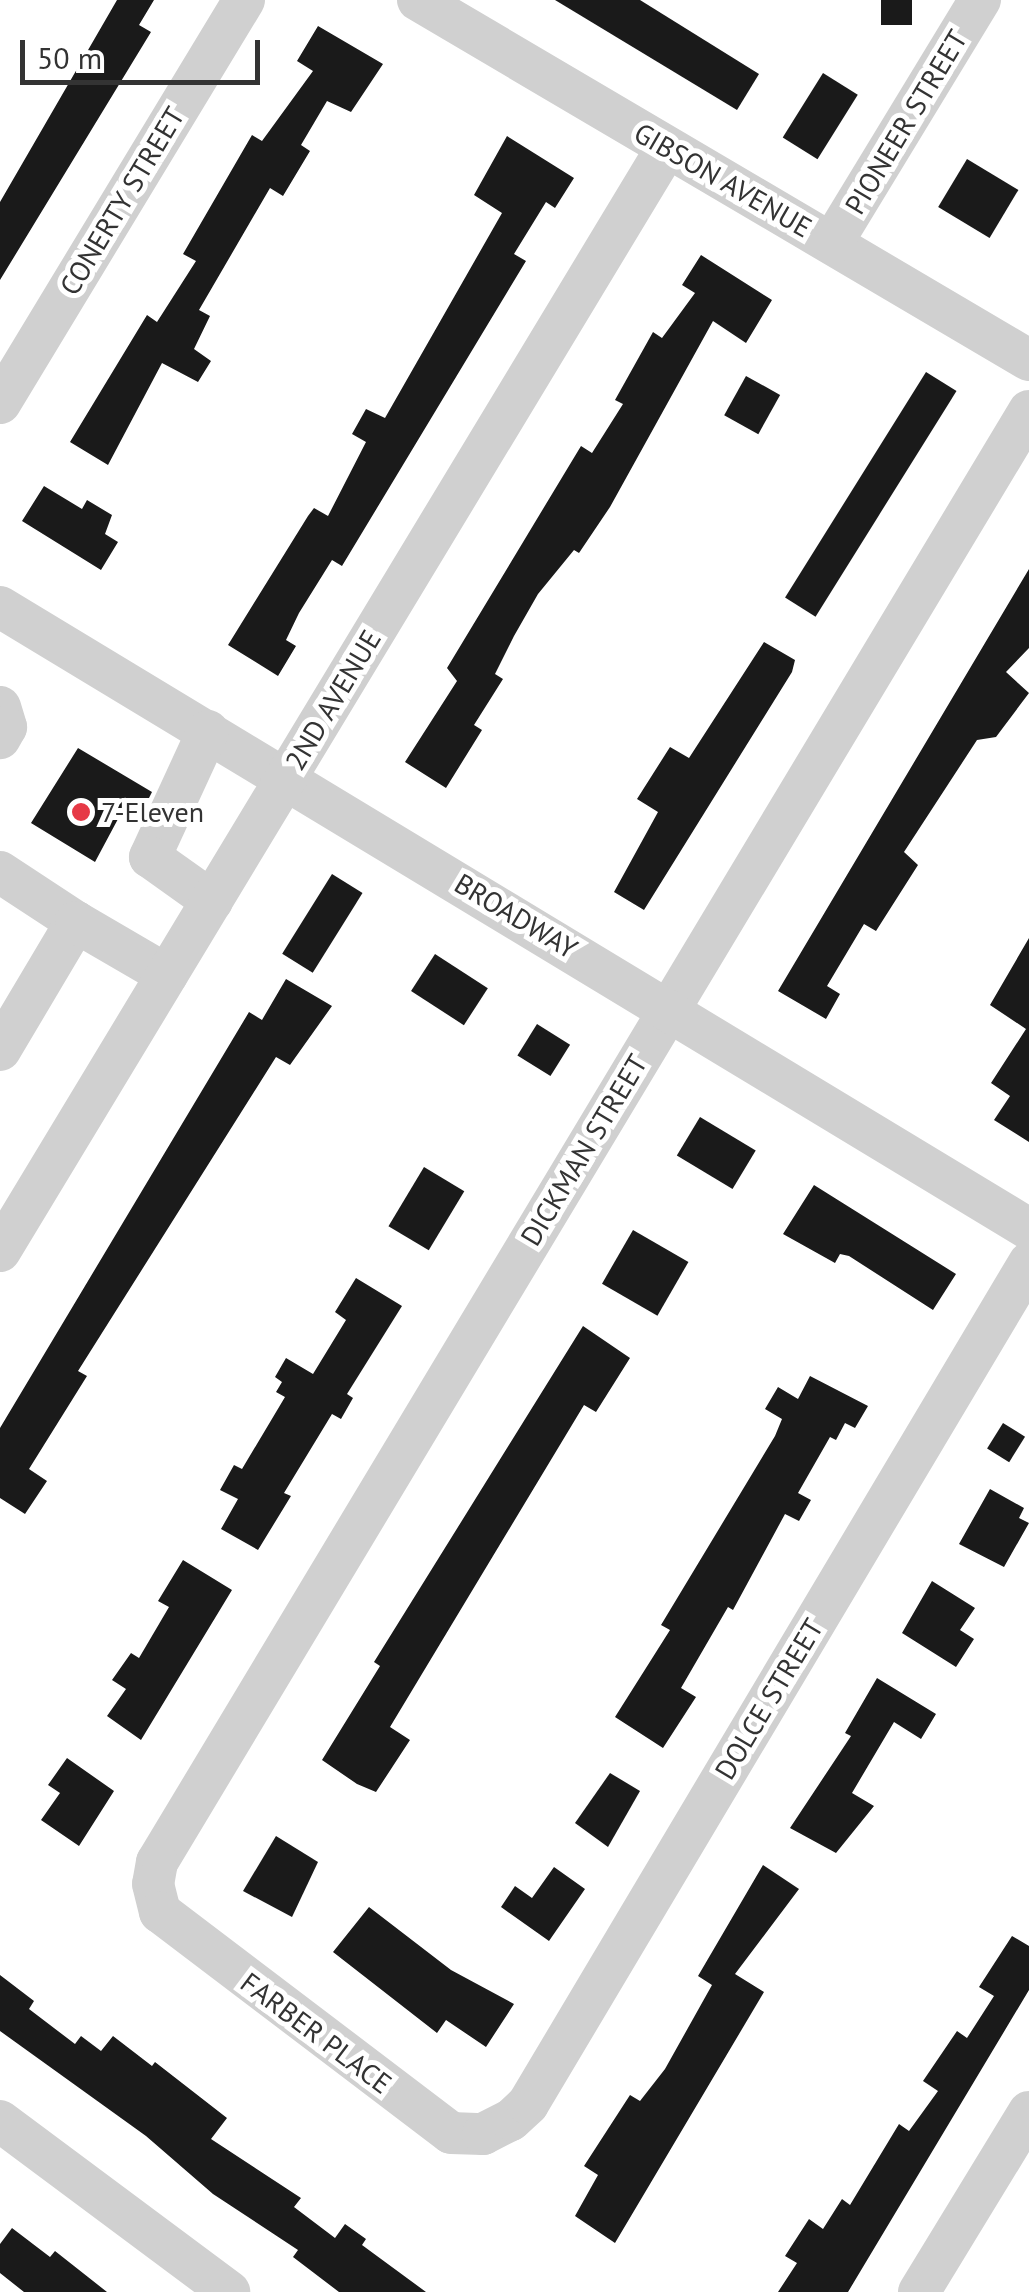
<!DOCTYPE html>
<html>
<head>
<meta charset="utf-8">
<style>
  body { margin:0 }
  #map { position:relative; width:1029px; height:2292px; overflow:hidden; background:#fff; font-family:"PT Sans",sans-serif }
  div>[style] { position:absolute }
  .building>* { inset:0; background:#1a1a1a; transform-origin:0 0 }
  .minor>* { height:42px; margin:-21px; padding:0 21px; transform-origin:21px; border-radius:21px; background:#d0d0d0 }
  .dots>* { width:28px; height:28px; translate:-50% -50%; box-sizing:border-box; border:5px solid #fff; border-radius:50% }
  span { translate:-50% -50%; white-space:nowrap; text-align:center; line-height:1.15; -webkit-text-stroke:10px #fff; paint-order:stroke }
  .street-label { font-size:28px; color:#333 }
  .poi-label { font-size:28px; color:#333 }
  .left { translate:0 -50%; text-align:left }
  .scale { position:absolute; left:20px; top:40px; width:240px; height:45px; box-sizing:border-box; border:5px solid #333; border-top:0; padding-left:12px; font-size:30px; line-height:35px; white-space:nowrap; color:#333; -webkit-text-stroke:8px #fff; paint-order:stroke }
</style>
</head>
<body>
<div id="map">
  <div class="building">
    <i style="clip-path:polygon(117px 0,154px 0,139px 25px,151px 32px,0 280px,0 202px)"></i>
    <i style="clip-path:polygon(555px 0,640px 0,759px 74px,737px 110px)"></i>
    <i style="left:881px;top:0;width:31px;height:25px"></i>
    <i style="clip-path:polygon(318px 26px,383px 64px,351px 112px,327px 101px,301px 145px,310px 151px,283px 196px,270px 188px,199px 310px,210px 316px,194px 349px,211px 361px,198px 382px,162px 363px,108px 465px,70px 442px,147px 315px,157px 322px,196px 261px,183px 254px,252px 135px,262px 141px,313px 71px,297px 61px)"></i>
    <i style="left:823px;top:73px;width:41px;height:76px;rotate:32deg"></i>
    <i style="clip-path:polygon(507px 136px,574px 178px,555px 208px,546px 202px,514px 254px,526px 261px,342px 566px,332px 560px,299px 613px,286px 640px,296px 646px,278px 676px,228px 645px,308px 516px,314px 508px,328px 516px,366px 442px,352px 434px,366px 409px,385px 418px,502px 213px,474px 195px)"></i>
    <i style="left:967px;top:159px;width:60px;height:56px;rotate:31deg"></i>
    <i style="clip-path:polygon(701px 255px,772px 300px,746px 343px,713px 321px,610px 507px,579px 553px,574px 550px,538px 594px,514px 636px,495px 674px,503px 679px,474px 725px,482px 730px,446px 788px,405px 762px,457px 681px,447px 668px,581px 446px,592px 453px,623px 404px,615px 400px,653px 332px,662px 338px,695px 293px,682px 285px)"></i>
    <i style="left:926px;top:372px;width:36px;height:266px;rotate:32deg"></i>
    <i style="left:746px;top:376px;width:39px;height:45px;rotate:29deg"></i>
    <i style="clip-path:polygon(44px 486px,82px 509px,87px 500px,112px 515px,105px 534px,118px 542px,101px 570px,22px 521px)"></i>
    <i style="clip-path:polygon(1029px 569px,1029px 648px,1006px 672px,1029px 693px,996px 737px,977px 740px,904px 852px,918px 865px,876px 931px,864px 924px,827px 986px,840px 994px,826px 1019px,778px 991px)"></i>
    <i style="clip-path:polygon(764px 642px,795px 660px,792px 672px,644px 910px,614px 892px,658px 812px,637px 799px,670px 747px,689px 758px)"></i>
    <i style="clip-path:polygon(78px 748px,152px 792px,148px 800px,126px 804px,95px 862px,31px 823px)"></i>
    <i style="left:332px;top:874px;width:36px;height:94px;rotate:32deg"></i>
    <i style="clip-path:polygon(1029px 938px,1029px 1142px,994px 1120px,1010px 1096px,991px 1083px,1026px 1029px,990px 1005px)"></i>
    <i style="left:435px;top:954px;width:63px;height:44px;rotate:33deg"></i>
    <i style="clip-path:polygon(286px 979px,332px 1006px,290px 1065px,276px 1057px,78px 1371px,87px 1376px,29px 1469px,47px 1481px,25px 1514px,0 1498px,0 1428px,249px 1012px,262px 1020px)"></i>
    <i style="left:537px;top:1024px;width:39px;height:37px;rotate:32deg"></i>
    <i style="left:700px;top:1117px;width:65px;height:45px;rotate:31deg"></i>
    <i style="left:424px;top:1167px;width:47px;height:69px;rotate:31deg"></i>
    <i style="clip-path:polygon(814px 1185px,956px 1274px,933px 1310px,849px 1256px,840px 1254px,835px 1263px,783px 1234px)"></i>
    <i style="left:633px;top:1230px;width:64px;height:62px;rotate:30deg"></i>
    <i style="clip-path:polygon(356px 1278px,402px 1306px,347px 1394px,353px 1398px,341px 1419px,332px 1414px,284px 1493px,291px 1496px,258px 1550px,221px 1529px,238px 1499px,220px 1490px,234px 1465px,242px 1469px,285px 1397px,276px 1392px,282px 1382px,275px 1377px,286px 1358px,313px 1374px,346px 1320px,335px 1312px)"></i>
    <i style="clip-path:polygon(583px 1326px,630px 1358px,596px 1412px,584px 1405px,390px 1727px,410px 1740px,376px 1792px,357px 1784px,322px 1760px,380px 1666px,374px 1662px)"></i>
    <i style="clip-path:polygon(810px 1376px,868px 1406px,855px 1428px,845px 1423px,836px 1440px,830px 1437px,798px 1493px,811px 1500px,799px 1521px,785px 1514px,733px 1610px,728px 1607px,681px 1688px,696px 1697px,663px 1748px,615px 1717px,670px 1630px,661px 1625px,775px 1436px,782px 1419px,765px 1409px,778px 1387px,798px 1399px)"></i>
    <i style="left:1003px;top:1423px;width:26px;height:30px;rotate:32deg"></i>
    <i style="clip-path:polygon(990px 1489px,1024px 1508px,1019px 1518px,1029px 1523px,1004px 1567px,959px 1544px)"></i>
    <i style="clip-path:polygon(183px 1560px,232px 1590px,141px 1740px,107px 1716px,126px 1689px,112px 1680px,131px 1653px,139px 1658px,169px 1607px,158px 1601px)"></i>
    <i style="clip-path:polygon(932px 1581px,975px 1608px,960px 1630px,974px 1639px,956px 1667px,902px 1633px)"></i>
    <i style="clip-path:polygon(877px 1678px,936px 1714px,921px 1739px,894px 1722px,852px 1793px,874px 1806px,836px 1853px,790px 1828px,851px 1736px,845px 1733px)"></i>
    <i style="clip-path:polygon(67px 1758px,114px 1791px,79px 1846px,41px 1820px,60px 1793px,48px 1785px)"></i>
    <i style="clip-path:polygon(610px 1773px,640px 1791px,608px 1847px,575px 1823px)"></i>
    <i style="clip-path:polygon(276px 1836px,318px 1862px,292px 1917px,243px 1891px)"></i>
    <i style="clip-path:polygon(763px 1865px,799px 1889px,735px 1974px,764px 1992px,615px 2243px,575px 2216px,598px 2175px,584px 2166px,630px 2095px,640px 2101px,665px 2069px,712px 1985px,698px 1976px)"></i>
    <i style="clip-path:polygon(554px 1867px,585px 1889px,549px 1941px,501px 1907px,515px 1886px,532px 1898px)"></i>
    <i style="clip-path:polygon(369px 1907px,451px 1970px,514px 2004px,486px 2047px,446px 2020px,437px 2033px,333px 1952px)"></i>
    <i style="clip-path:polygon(1012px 1936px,1029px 1946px,1029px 1990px,848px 2292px,778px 2292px,797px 2263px,785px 2256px,809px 2219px,823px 2229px,842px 2199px,850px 2205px,899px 2124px,909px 2131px,938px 2091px,923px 2081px,957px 2031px,967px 2038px,994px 1996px,979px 1987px)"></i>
    <i style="clip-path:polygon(0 1975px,34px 2001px,29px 2009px,75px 2044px,81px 2036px,101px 2051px,113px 2036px,152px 2066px,155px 2062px,227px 2118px,211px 2139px,301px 2198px,294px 2207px,335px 2238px,345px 2224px,366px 2239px,362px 2245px,426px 2292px,339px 2292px,293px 2257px,298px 2250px,213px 2194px,146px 2136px,0 2031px)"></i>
    <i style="clip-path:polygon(12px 2228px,50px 2257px,55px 2251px,107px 2292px,24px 2292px,0 2273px,0 2244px)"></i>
  </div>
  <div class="minor">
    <i style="left:418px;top:0;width:709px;rotate:30.51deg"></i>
    <i style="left:832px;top:243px;width:285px;rotate:-58.7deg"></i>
    <i style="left:0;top:403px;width:471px;rotate:-58.8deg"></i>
    <i style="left:1029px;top:411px;width:1693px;rotate:121deg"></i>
    <i style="left:157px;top:1862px;width:22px;rotate:100deg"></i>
    <i style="left:153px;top:1884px;width:29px;rotate:76deg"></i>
    <i style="left:160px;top:1912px;width:365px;rotate:37.2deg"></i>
    <i style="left:451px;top:2133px;width:32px;rotate:2deg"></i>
    <i style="left:483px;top:2134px;width:31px;rotate:-27deg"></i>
    <i style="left:511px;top:2120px;width:23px;rotate:-43deg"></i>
    <i style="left:528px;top:2104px;width:979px;rotate:-59.22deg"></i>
    <i style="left:0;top:607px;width:1202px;rotate:31.15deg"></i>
    <i style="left:0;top:707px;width:21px;rotate:73deg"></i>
    <i style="left:6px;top:727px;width:13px;rotate:119deg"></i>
    <i style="left:208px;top:731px;width:139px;rotate:114.7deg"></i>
    <i style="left:150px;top:857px;width:76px;rotate:35.4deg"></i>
    <i style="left:0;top:872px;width:91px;rotate:33.3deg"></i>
    <i style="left:0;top:1050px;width:149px;rotate:-59.3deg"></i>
    <i style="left:76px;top:922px;width:105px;rotate:30.2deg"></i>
    <i style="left:0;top:1251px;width:1288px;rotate:-58.85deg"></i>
    <i style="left:0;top:2121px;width:286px;rotate:36.7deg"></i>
    <i style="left:919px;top:2292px;width:211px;rotate:-58.6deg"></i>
  </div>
  <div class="dots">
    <i style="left:81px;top:812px;background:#e63946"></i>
  </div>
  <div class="street-label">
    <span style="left:906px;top:122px;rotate:-59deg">PIONEER STREET</span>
    <span style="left:723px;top:180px;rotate:30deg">GIBSON AVENUE</span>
    <span style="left:122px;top:201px;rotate:-59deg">CONERTY STREET</span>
    <span style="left:333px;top:700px;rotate:-59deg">2ND AVENUE</span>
    <span style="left:516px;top:916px;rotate:31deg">BROADWAY</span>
    <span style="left:584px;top:1150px;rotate:-59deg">DICKMAN STREET</span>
    <span style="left:769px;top:1699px;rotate:-59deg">DOLCE STREET</span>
    <span style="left:316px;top:2033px;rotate:37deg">FARBER PLACE</span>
  </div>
  <div class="poi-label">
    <span class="left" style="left:101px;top:812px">7-Eleven</span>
  </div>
  <div class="scale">50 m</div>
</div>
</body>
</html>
